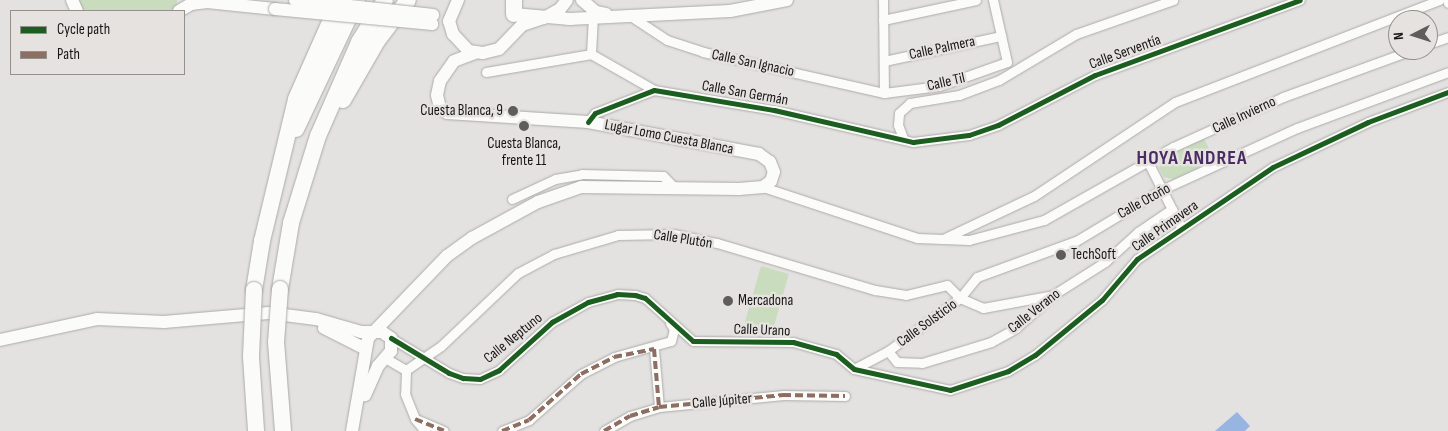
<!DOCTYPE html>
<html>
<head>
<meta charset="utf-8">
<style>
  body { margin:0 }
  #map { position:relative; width:1448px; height:431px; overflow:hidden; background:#e4e2e0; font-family:"Sofia Sans Condensed",sans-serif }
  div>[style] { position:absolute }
  .green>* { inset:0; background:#cadcbe; transform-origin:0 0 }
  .water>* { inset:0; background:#98b4e1 }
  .roads { filter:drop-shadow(0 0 1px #acaaaa) drop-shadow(0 0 1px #acaaaa) }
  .street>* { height:9px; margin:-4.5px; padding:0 4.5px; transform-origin:4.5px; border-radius:4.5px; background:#fbfbfa }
  .secondary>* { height:12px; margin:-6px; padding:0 6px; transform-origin:6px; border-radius:6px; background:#fbfbfa }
  .highway>* { height:16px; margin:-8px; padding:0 8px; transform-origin:8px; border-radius:8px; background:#fbfbfa }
  .bridges { filter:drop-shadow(0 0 1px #acaaaa) drop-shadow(0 0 1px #acaaaa) }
  .secondary-bridge>* { height:12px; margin:-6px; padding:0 6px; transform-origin:6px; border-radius:6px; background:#fbfbfa }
  .highway-bridge>* { height:16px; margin:-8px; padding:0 8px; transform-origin:8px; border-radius:8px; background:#fbfbfa }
  .quiet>* { height:4px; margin-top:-2px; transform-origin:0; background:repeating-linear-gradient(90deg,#8d6e63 0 8px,transparent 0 12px) }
  .cycleway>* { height:5px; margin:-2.5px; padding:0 2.5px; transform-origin:2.5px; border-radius:2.5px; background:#1b5e20 }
  .dots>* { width:14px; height:14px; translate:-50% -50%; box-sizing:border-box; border:2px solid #e5e2df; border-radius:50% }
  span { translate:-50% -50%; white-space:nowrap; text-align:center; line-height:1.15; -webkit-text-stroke:5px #e5e2df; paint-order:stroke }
  .street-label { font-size:15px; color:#171515 }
  .poi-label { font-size:15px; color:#171515 }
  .right { translate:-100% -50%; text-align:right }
  .left { translate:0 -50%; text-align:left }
  .district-label { font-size:20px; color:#4a2b64; font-weight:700; letter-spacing:1px }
  .legend { position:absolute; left:10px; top:10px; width:175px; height:65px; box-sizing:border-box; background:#e5e2df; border:1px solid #93908e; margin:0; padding:6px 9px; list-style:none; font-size:15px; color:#171515 }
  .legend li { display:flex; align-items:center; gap:10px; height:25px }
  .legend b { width:25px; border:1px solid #93908e }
  .north { position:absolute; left:1388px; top:10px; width:50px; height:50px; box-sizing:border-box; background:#e5e2df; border:1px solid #93908e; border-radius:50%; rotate:265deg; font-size:14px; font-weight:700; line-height:20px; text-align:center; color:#171515 }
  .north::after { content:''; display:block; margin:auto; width:18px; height:22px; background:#5f5d5c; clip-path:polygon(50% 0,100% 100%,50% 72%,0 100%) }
</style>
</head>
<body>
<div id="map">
  <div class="green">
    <i style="left:79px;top:0;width:98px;height:12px"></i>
    <i style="clip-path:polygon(1204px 139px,1215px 160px,1174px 179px,1164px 177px,1159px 168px,1163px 159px)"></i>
    <i style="left:761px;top:266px;width:29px;height:59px;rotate:16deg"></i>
  </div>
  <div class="water">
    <i style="clip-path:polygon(1237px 412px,1250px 426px,1245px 431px,1215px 431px)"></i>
  </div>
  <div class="roads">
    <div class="street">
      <i style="left:883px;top:0;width:93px;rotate:89.4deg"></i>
      <i style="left:1447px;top:0;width:3px;rotate:72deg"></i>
      <i style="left:629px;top:15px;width:45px;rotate:33.3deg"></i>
      <i style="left:667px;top:40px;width:38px;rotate:18deg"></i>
      <i style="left:703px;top:52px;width:186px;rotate:12.8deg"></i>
      <i style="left:884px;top:93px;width:55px;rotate:-7.3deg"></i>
      <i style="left:939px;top:86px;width:72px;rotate:-19.4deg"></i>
      <i style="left:1007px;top:62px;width:64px;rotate:-102.7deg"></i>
      <i style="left:883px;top:20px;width:95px;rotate:-12.1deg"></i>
      <i style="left:1428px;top:44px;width:21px;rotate:-19deg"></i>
      <i style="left:591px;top:54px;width:73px;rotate:29.7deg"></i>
      <i style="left:591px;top:54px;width:36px;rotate:-87deg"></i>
      <i style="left:884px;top:61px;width:120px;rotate:-12.1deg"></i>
      <i style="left:486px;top:72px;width:107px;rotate:-9.7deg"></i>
      <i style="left:588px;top:122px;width:11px;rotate:-52deg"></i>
      <i style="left:595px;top:113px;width:63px;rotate:-21.3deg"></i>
      <i style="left:654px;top:90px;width:122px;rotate:9.5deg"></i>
      <i style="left:774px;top:110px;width:143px;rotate:13deg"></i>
      <i style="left:913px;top:142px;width:56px;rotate:-7.1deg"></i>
      <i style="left:969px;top:135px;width:31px;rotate:-19deg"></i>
      <i style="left:998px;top:125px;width:109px;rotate:-27.3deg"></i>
      <i style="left:1095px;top:75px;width:218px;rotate:-20.1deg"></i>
      <i style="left:903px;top:138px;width:14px;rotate:-111deg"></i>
      <i style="left:898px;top:125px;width:12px;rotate:-85deg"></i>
      <i style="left:899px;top:113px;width:15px;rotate:-42deg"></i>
      <i style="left:910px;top:103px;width:50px;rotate:-9.3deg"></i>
      <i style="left:959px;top:95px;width:43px;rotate:-20.6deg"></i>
      <i style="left:999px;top:80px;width:90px;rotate:-30.9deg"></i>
      <i style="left:1076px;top:34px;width:103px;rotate:-19.3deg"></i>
      <i style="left:1147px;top:160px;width:77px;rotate:63.1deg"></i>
      <i style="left:763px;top:187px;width:162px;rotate:18.3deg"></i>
      <i style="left:917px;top:238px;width:52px;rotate:2.2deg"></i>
      <i style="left:969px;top:240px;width:78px;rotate:-14.9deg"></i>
      <i style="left:1044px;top:220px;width:148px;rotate:-29.5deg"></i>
      <i style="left:1173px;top:147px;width:121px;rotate:-24.4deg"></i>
      <i style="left:1283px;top:97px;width:137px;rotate:-20deg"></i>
      <i style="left:512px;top:199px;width:47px;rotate:-24.9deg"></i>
      <i style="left:555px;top:179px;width:27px;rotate:-10deg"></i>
      <i style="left:582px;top:174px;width:81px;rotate:1.4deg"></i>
      <i style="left:663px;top:176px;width:16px;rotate:45deg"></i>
      <i style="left:945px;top:238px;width:98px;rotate:-25.3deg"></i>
      <i style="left:1034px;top:196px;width:169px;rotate:-33.7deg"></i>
      <i style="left:1175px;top:102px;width:283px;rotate:-21.1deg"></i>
      <i style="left:391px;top:338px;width:68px;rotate:31.1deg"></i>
      <i style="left:449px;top:373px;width:15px;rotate:20deg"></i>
      <i style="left:463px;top:378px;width:17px;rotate:3deg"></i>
      <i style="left:480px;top:379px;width:21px;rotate:-25deg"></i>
      <i style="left:499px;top:370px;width:72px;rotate:-42.2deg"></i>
      <i style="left:552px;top:322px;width:41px;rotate:-29.1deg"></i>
      <i style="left:588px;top:302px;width:30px;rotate:-15deg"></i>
      <i style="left:617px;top:294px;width:18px;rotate:3deg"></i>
      <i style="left:635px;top:295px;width:10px;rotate:17deg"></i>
      <i style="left:645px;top:298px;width:64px;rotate:41.9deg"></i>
      <i style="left:693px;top:341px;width:100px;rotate:0.6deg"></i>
      <i style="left:793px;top:342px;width:45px;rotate:15.6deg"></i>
      <i style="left:836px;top:354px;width:23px;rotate:40deg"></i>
      <i style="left:854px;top:369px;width:98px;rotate:12.3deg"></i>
      <i style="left:950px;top:390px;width:61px;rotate:-18.1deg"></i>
      <i style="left:1008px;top:371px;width:31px;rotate:-31deg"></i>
      <i style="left:1035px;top:355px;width:87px;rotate:-39.4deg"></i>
      <i style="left:1102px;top:300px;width:54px;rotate:-49.5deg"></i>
      <i style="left:1137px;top:259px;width:164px;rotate:-34.1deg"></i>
      <i style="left:1273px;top:167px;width:105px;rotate:-25.3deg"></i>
      <i style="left:1368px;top:122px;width:85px;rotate:-20.6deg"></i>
      <i style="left:654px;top:349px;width:58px;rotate:85.1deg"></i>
      <i style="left:888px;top:351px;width:14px;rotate:51deg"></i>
      <i style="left:897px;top:362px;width:25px;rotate:2deg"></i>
      <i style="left:922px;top:363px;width:72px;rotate:-16.9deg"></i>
      <i style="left:991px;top:342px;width:29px;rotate:-29deg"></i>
      <i style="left:1016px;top:328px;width:50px;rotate:-41.7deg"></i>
      <i style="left:1053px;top:295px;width:62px;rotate:-32.4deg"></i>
      <i style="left:1105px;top:262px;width:45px;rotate:-42.3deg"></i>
      <i style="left:1138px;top:232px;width:41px;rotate:-34.1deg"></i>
      <i style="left:385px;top:358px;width:24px;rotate:30deg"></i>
      <i style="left:854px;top:369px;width:38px;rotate:-28deg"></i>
      <i style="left:888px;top:351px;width:89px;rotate:-36.4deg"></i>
      <i style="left:960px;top:298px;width:27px;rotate:-51deg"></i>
      <i style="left:977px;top:277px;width:105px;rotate:-20deg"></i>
      <i style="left:1076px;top:241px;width:99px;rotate:-31deg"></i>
      <i style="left:1161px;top:190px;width:149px;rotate:-24.5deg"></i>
      <i style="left:1297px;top:128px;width:161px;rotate:-20.3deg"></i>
      <i style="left:406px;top:370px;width:42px;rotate:-34.4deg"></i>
      <i style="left:441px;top:346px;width:106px;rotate:-43.5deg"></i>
      <i style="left:518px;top:273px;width:41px;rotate:-27.8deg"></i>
      <i style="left:554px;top:254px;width:67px;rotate:-16.5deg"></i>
      <i style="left:618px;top:235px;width:55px;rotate:-1deg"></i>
      <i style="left:673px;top:234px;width:45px;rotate:11.6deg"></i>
      <i style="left:717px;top:243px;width:165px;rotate:16.6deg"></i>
      <i style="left:875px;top:290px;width:31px;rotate:9deg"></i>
      <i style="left:906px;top:295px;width:42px;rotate:-13.7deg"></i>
      <i style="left:947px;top:285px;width:18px;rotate:45deg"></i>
      <i style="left:960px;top:298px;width:25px;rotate:23deg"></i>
      <i style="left:983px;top:308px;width:71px;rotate:-10.5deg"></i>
      <i style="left:406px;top:370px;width:24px;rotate:92deg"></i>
      <i style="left:405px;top:394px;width:27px;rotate:68deg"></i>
      <i style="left:415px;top:419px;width:16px;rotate:50deg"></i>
      <i style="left:418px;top:420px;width:28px;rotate:23deg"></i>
      <i style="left:502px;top:431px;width:29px;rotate:-22deg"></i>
      <i style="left:529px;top:420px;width:69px;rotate:-41.5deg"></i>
      <i style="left:581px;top:374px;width:37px;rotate:-27deg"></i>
      <i style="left:614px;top:357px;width:59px;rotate:-15.7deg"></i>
      <i style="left:671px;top:341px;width:12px;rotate:-76deg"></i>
      <i style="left:674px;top:329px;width:7px;rotate:-124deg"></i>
      <i style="left:604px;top:431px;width:30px;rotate:-30deg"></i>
      <i style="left:630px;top:416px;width:30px;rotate:-17deg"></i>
      <i style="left:659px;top:407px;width:125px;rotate:-5.5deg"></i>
      <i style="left:783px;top:395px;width:62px;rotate:0.9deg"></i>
    </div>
    <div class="secondary">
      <i style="left:72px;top:0;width:12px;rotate:66deg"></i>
      <i style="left:458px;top:0;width:23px;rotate:113deg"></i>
      <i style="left:449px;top:21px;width:14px;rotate:73deg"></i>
      <i style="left:453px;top:34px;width:23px;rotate:47deg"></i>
      <i style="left:469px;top:51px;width:14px;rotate:8deg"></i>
      <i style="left:483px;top:53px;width:16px;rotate:-14deg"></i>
      <i style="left:499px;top:49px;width:33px;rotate:-46deg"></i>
      <i style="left:522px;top:25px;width:23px;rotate:-18deg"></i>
      <i style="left:544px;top:18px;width:18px;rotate:-29deg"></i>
      <i style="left:560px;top:9px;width:11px;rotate:-52deg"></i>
      <i style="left:582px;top:0;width:18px;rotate:41deg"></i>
      <i style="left:596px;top:12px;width:10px;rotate:11deg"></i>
      <i style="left:179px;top:11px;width:14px;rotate:-30deg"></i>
      <i style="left:191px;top:4px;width:16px;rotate:-7deg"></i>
      <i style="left:207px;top:2px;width:68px;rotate:5.9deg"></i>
      <i style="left:514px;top:14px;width:56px;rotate:5.1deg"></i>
      <i style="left:570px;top:19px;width:160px;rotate:-2.9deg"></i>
      <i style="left:730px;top:11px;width:58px;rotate:-10.9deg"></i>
      <i style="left:324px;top:328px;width:47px;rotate:26.6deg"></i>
      <i style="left:0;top:340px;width:99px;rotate:-12.2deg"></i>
      <i style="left:97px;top:319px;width:67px;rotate:2.6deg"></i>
      <i style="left:164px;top:322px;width:105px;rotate:-4.9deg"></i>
      <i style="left:269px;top:313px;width:47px;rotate:7.3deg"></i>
      <i style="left:316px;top:319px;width:47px;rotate:16.1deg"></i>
      <i style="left:361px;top:332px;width:21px"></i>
      <i style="left:382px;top:332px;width:11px;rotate:34deg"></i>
      <i style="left:391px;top:338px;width:13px;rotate:90deg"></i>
      <i style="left:391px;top:351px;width:20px;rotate:131deg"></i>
      <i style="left:378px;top:366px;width:32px;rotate:114deg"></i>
      <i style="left:352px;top:431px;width:94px;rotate:-80.2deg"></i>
      <i style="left:368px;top:338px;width:114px;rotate:-46.1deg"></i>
      <i style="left:447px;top:256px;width:31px;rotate:-36deg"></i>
      <i style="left:472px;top:238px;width:75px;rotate:-28.6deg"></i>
      <i style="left:538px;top:202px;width:46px;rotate:-19.2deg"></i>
      <i style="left:581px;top:187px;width:158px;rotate:0.7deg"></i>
      <i style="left:739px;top:189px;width:24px;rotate:-5deg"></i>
      <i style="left:763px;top:187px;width:10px;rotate:-37deg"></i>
      <i style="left:771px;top:181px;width:9px;rotate:-72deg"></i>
      <i style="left:774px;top:172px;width:11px;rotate:-112deg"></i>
      <i style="left:770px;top:162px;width:14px;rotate:-144deg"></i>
      <i style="left:759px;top:154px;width:174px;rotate:-169.4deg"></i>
      <i style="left:588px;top:122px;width:141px;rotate:-176.3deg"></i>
      <i style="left:447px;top:113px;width:9px;rotate:-144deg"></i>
      <i style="left:440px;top:108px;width:13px;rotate:-103deg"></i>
      <i style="left:437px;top:95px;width:14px;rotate:-78deg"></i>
      <i style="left:440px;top:81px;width:24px;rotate:-55deg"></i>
      <i style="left:454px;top:61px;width:22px;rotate:-21deg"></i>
    </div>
    <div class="highway">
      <i style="left:514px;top:14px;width:14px;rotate:-90deg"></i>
      <i style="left:343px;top:100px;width:68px;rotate:-60deg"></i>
      <i style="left:377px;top:41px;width:51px;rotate:-52.9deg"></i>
      <i style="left:296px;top:129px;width:143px;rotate:-64.7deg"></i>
      <i style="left:280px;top:289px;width:67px;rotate:-80.5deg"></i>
      <i style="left:291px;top:223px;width:91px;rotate:-72.8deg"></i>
      <i style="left:318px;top:136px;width:103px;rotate:-66.4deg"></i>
      <i style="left:359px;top:42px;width:49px;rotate:-58.2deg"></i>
      <i style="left:254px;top:290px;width:50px;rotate:-80.7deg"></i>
      <i style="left:262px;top:241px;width:146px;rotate:-76.5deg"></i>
      <i style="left:296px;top:99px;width:106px;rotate:-66.1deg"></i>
    </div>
  </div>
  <div class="bridges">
    <div class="secondary-bridge">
      <i style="left:295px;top:0;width:139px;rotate:6.2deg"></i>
      <i style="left:275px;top:9px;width:158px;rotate:5.5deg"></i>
    </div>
    <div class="highway-bridge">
      <i style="left:280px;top:289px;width:53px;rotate:94.3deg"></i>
      <i style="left:276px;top:342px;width:89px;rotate:85.5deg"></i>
      <i style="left:254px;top:290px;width:67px;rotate:92.6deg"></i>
      <i style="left:251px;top:357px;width:74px;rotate:86.1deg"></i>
    </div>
  </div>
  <div class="quiet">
    <i style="left:415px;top:419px;width:31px;rotate:22deg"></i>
    <i style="left:502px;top:431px;width:29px;rotate:-22deg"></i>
    <i style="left:529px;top:420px;width:69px;rotate:-41.5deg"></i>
    <i style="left:581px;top:374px;width:37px;rotate:-27deg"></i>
    <i style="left:614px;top:357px;width:41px;rotate:-11.3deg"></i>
    <i style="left:654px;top:349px;width:58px;rotate:85.1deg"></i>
    <i style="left:604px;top:431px;width:30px;rotate:-30deg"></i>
    <i style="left:630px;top:416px;width:30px;rotate:-17deg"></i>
    <i style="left:659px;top:407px;width:125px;rotate:-5.5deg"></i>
    <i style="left:783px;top:395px;width:62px;rotate:0.9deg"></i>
  </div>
  <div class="cycleway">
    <i style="left:588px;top:122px;width:11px;rotate:-52deg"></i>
    <i style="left:595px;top:113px;width:63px;rotate:-21.3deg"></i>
    <i style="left:654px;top:90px;width:122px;rotate:9.5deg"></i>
    <i style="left:774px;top:110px;width:143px;rotate:13deg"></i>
    <i style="left:913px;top:142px;width:56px;rotate:-7.1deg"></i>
    <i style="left:969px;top:135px;width:31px;rotate:-19deg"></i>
    <i style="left:998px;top:125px;width:109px;rotate:-27.3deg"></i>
    <i style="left:1095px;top:75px;width:218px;rotate:-20.1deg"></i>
    <i style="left:391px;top:338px;width:68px;rotate:31.1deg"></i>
    <i style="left:449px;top:373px;width:15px;rotate:20deg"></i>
    <i style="left:463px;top:378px;width:17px;rotate:3deg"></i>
    <i style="left:480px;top:379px;width:21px;rotate:-25deg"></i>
    <i style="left:499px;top:370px;width:72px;rotate:-42.2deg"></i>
    <i style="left:552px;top:322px;width:41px;rotate:-29.1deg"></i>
    <i style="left:588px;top:302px;width:30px;rotate:-15deg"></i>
    <i style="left:617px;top:294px;width:18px;rotate:3deg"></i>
    <i style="left:635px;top:295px;width:10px;rotate:17deg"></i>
    <i style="left:645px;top:298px;width:64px;rotate:41.9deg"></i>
    <i style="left:693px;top:341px;width:100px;rotate:0.6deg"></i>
    <i style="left:793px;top:342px;width:45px;rotate:15.6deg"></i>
    <i style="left:836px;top:354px;width:23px;rotate:40deg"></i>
    <i style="left:854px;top:369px;width:98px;rotate:12.3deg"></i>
    <i style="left:950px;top:390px;width:61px;rotate:-18.1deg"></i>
    <i style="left:1008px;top:371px;width:31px;rotate:-31deg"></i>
    <i style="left:1035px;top:355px;width:87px;rotate:-39.4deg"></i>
    <i style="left:1102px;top:300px;width:54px;rotate:-49.5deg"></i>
    <i style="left:1137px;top:259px;width:164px;rotate:-34.1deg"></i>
    <i style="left:1273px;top:167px;width:105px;rotate:-25.3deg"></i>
    <i style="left:1368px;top:122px;width:85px;rotate:-20.6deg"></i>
  </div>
  <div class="dots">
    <i style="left:513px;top:111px;background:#5f5d5c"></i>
    <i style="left:524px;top:126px;background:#5f5d5c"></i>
    <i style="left:1061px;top:255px;background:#5f5d5c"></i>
    <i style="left:728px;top:301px;background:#5f5d5c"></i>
  </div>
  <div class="street-label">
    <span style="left:942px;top:48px;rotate:-12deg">Calle Palmera</span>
    <span style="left:1125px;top:52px;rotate:-20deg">Calle Serventía</span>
    <span style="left:753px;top:63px;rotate:12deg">Calle San Ignacio</span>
    <span style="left:946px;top:82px;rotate:-13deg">Calle Til</span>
    <span style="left:745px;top:93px;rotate:10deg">Calle San Germán</span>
    <span style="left:1244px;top:115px;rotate:-25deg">Calle Invierno</span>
    <span style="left:669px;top:137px;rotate:11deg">Lugar Lomo Cuesta Blanca</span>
    <span style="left:1144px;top:201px;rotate:-29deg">Calle Otoño</span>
    <span style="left:1165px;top:226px;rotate:-35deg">Calle Primavera</span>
    <span style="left:683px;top:239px;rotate:9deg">Calle Plutón</span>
    <span style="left:1034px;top:311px;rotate:-38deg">Calle Verano</span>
    <span style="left:927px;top:323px;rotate:-36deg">Calle Solsticio</span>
    <span style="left:762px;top:330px;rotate:2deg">Calle Urano</span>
    <span style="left:513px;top:338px;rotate:-39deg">Calle Neptuno</span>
    <span style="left:722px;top:401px;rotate:-5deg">Calle Júpiter</span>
  </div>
  <div class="poi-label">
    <span class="right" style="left:503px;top:111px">Cuesta Blanca, 9</span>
    <span style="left:524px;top:152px">Cuesta Blanca,<br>frente 11</span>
    <span class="left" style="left:1071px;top:255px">TechSoft</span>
    <span class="left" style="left:738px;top:301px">Mercadona</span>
  </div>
  <div class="district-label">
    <span style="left:1192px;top:158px">HOYA ANDREA</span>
  </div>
  <ul class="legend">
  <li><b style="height:6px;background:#1b5e20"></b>Cycle path</li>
  <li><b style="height:6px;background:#8d6e63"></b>Path</li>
  </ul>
  <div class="north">N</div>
</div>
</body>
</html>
